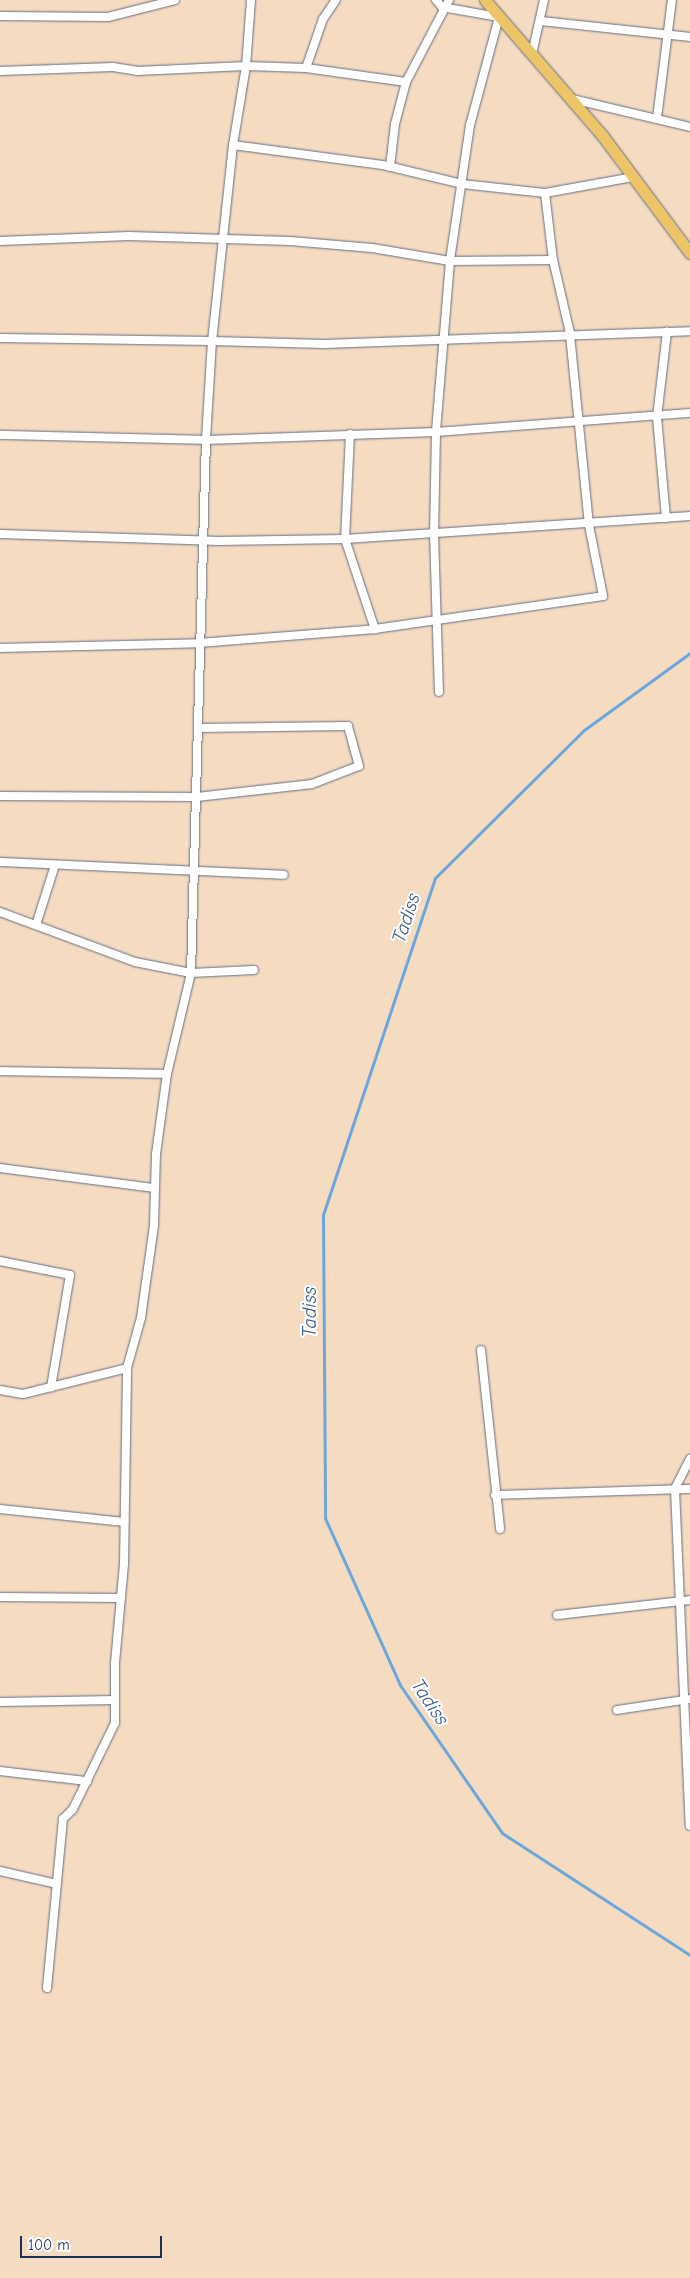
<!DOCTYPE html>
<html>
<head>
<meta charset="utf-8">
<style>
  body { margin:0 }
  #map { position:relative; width:690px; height:2278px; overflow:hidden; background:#f5dcc1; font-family:"Comic Neue",sans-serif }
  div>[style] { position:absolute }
  .stream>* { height:3px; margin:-1.5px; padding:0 1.5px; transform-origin:1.5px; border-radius:1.5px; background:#6ca7dc }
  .roads { filter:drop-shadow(0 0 1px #676c81) drop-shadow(0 0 1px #676c81) }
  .street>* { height:8px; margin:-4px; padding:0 4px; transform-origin:4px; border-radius:4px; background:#fff }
  .primary>* { height:11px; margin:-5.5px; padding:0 5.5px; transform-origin:5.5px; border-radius:5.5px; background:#edc569 }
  span { translate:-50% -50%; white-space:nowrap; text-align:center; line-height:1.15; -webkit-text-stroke:4px #fff; paint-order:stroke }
  .water-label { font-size:20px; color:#3b5f90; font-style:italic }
  .scale { position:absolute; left:20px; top:2236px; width:142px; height:22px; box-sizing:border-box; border:2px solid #1b2f5e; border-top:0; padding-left:6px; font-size:15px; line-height:18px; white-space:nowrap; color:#1b2f5e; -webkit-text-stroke:4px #fff; paint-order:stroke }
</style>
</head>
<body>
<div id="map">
  <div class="stream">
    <i style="left:690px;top:653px;width:131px;rotate:144deg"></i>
    <i style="left:584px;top:730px;width:210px;rotate:135.2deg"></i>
    <i style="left:435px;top:878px;width:354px;rotate:108.4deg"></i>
    <i style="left:323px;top:1214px;width:304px;rotate:89.6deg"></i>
    <i style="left:325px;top:1518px;width:183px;rotate:65.8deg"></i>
    <i style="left:400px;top:1685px;width:180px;rotate:55.4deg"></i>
    <i style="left:502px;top:1833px;width:224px;rotate:33deg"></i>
  </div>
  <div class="roads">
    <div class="street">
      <i style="left:251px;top:0;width:66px;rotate:94.3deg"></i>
      <i style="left:246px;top:66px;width:80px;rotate:99.3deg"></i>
      <i style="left:233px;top:145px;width:197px;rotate:96.1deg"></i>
      <i style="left:212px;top:341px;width:112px;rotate:1.5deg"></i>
      <i style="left:324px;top:344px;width:366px;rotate:-2deg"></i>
      <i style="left:436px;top:0;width:9px;rotate:49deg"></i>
      <i style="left:442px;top:7px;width:58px;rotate:10deg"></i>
      <i style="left:499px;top:17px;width:112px;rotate:105deg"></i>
      <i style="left:470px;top:125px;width:137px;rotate:98.4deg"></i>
      <i style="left:450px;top:261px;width:172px;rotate:94.7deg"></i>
      <i style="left:436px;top:432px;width:102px;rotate:91.1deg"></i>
      <i style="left:434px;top:534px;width:158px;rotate:88.2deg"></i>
      <i style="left:0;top:16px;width:108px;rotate:0.5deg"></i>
      <i style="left:108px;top:17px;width:69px;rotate:-14.2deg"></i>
      <i style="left:541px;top:21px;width:150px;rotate:6.1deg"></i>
      <i style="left:532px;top:54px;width:55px;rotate:-77.5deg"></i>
      <i style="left:306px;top:68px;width:52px;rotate:-70.9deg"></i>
      <i style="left:323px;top:19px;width:23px;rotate:-56deg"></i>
      <i style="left:0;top:71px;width:113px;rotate:-2deg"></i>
      <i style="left:113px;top:67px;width:24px;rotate:9deg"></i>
      <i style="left:137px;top:71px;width:109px;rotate:-2.6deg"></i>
      <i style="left:246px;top:66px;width:60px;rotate:1.9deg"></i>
      <i style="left:306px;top:68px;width:101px;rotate:8deg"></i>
      <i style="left:572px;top:99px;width:121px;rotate:13.3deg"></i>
      <i style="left:657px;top:118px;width:119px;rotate:-82.8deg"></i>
      <i style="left:233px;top:145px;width:151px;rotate:7.6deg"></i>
      <i style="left:383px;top:165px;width:81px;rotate:13.5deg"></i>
      <i style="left:462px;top:184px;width:83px;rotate:6.2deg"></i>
      <i style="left:545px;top:193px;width:89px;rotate:-10.3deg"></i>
      <i style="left:390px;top:167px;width:43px;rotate:-83.4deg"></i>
      <i style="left:395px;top:124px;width:43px;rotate:-75.3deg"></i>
      <i style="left:406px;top:82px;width:93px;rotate:-62.3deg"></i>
      <i style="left:0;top:241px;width:129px;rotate:-2.2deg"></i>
      <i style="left:129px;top:236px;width:161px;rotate:1.8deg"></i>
      <i style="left:290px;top:241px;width:82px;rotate:4.9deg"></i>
      <i style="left:372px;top:248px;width:79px;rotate:9.5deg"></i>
      <i style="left:450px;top:261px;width:103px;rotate:-0.6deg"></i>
      <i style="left:0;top:338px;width:212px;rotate:0.8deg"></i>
      <i style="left:212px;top:341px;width:99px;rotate:93.5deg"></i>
      <i style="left:206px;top:440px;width:206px;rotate:-178.6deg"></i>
      <i style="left:350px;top:434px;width:105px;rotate:92.7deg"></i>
      <i style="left:345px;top:539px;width:95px;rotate:71.6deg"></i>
      <i style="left:666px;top:518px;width:101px;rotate:-95.1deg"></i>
      <i style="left:657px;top:417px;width:86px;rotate:-83.3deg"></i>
      <i style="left:0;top:534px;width:219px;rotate:1.8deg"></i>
      <i style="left:219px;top:541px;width:126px;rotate:-0.9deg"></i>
      <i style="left:345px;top:539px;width:346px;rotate:-3.8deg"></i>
      <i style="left:0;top:648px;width:199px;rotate:-1.4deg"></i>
      <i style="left:199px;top:643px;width:177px;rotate:-4.5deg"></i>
      <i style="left:375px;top:629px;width:230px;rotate:-8.2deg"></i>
      <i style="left:603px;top:596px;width:72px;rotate:-101.2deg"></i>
      <i style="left:589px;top:525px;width:193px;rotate:-95.7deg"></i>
      <i style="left:570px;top:333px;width:75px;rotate:-103.1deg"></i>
      <i style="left:553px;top:260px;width:67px;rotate:-96.8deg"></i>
      <i style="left:0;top:796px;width:197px;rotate:0.3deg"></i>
      <i style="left:197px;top:797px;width:116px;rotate:-6.4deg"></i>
      <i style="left:312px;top:784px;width:50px;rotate:-21deg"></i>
      <i style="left:359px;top:766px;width:41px;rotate:-105.4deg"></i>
      <i style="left:348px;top:726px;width:150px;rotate:179.2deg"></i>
      <i style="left:0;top:862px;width:284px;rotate:2.6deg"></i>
      <i style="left:0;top:912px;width:144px;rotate:20.3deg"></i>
      <i style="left:135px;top:962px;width:57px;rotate:11.1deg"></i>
      <i style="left:191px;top:973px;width:63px;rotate:-2.7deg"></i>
      <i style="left:36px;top:925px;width:63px;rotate:-72.4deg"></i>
      <i style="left:0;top:1071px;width:167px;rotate:1deg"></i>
      <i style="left:0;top:1168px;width:156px;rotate:7.4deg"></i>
      <i style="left:0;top:1261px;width:71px;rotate:11.3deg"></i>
      <i style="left:70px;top:1275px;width:114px;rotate:99.6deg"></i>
      <i style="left:481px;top:1350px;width:180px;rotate:83.9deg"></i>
      <i style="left:0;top:1390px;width:23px;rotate:10deg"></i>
      <i style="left:23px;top:1394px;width:107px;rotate:-14deg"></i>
      <i style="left:690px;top:1459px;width:34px;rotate:117deg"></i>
      <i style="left:675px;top:1489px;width:337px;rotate:87.5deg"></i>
      <i style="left:495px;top:1495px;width:195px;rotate:-1.8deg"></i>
      <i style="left:0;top:1509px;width:125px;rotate:6deg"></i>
      <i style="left:0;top:1597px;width:121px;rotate:0.5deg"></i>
      <i style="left:557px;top:1615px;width:134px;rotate:-6.4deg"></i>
      <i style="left:0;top:1702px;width:115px;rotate:-1deg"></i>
      <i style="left:617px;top:1710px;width:74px;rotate:-8.6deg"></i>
      <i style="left:0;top:1771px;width:88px;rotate:6.6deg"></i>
      <i style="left:0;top:1871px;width:58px;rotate:12.8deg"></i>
      <i style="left:47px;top:1988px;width:170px;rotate:-84.6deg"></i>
      <i style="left:63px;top:1819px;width:14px;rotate:-45deg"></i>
      <i style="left:73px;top:1809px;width:96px;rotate:-64deg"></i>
      <i style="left:115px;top:1723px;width:60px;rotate:-90deg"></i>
      <i style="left:115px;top:1663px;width:99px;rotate:-84.8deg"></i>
      <i style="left:124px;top:1564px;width:196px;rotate:-89.1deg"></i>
      <i style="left:127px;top:1368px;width:52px;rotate:-74.4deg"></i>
      <i style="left:141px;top:1318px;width:94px;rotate:-82deg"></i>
      <i style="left:154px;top:1225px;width:71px;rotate:-88.4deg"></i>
      <i style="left:156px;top:1154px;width:81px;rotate:-82.2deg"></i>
      <i style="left:167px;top:1074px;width:104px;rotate:-76.6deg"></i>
      <i style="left:191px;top:973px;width:533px;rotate:-88.39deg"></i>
      <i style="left:206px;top:440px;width:230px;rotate:-2deg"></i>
      <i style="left:436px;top:432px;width:255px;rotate:-4.3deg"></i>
    </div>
    <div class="primary">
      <i style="left:485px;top:0;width:179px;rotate:49.1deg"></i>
      <i style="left:602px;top:135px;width:147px;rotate:53.3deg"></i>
    </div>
  </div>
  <div class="water-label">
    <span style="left:406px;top:918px;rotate:-72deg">Tadiss</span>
    <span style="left:309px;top:1312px;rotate:-90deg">Tadiss</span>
    <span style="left:430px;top:1702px;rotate:56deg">Tadiss</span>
  </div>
  <div class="scale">100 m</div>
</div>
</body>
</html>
